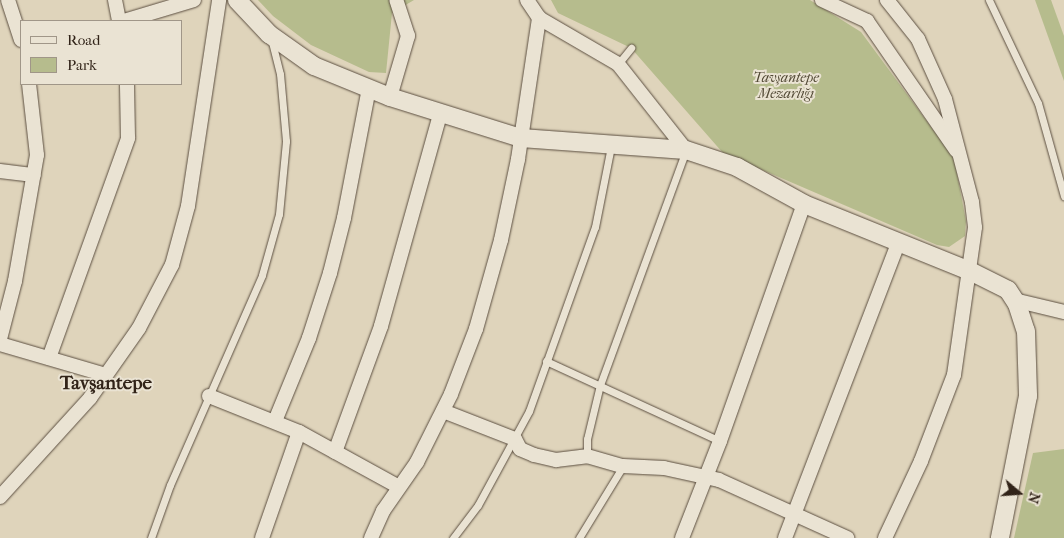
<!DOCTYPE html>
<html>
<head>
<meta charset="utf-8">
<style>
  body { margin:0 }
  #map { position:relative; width:1064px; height:538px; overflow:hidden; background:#dfd4bb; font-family:"IM FELL French Canon",serif }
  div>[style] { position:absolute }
  .green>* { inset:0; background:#b6bc8d }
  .roads { filter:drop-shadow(0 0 1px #5c4f41) drop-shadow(0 0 1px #5c4f41) }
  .service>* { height:7px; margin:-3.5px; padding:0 3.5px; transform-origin:3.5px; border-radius:3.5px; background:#eae3d3 }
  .minor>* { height:14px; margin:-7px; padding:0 7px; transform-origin:7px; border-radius:7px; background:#eae3d3 }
  .tertiary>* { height:18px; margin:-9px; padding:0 9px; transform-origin:9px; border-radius:9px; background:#eae3d3 }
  span { translate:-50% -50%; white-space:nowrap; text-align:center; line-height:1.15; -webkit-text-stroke:4px #eae3d3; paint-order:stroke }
  .park-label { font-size:14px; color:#524935; font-style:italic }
  .district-label { font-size:19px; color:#312318; font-weight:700 }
  .legend { position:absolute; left:20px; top:20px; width:162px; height:65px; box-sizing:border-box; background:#eae3d3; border:1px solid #a09688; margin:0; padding:6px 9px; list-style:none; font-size:15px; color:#312318 }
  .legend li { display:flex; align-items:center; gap:10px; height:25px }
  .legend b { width:25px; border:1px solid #a09688 }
  .north { position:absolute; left:994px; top:468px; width:50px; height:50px; -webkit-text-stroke:4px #eae3d3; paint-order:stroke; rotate:108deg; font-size:14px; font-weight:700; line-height:20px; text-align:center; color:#312318 }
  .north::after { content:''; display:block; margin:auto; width:18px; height:22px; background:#312318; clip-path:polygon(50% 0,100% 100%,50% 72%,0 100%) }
</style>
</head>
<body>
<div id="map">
  <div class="green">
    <i style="clip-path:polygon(258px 0,414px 0,392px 13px,386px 73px,369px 72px,311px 45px,273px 16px)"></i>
    <i style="clip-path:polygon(551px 0,810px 0,861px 32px,954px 158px,966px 221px,965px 236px,949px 247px,937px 245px,723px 153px,631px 48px,558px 13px)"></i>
    <i style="clip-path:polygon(1035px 0,1051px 0,1064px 36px,1064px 81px)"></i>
    <i style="clip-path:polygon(1064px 449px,1064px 538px,1014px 538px,1033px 453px)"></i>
  </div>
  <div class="roads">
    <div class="service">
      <i style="left:989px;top:0;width:114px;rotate:64.6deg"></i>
      <i style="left:1038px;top:103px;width:97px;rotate:74.4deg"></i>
      <i style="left:618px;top:64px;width:21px;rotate:-51deg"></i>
      <i style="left:546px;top:361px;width:192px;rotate:24.7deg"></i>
      <i style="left:587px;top:456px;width:17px;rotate:-90deg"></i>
      <i style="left:587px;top:439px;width:56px;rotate:-76.5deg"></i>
      <i style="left:600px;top:385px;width:250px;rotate:-69.9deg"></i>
      <i style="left:151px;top:538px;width:56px;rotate:-70.3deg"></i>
      <i style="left:170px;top:485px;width:229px;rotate:-66.3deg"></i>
      <i style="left:262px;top:275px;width:63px;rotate:-74.4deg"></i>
      <i style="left:279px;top:214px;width:73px;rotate:-84.5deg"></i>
      <i style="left:286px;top:141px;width:67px;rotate:-95.1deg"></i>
      <i style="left:280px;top:74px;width:36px;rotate:-104deg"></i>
      <i style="left:453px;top:538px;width:41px;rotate:-52.9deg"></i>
      <i style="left:478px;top:505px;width:107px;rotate:-61.5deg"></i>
      <i style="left:529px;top:411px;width:195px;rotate:-70.3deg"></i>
      <i style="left:595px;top:227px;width:83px;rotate:-78.8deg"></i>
      <i style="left:579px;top:538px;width:84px;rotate:-58.6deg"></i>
    </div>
    <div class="minor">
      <i style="left:8px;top:0;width:42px;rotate:72deg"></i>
      <i style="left:115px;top:0;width:21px;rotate:79deg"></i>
      <i style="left:527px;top:0;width:22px;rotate:56deg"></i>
      <i style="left:539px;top:18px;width:91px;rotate:30.2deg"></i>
      <i style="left:618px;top:64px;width:110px;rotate:51.7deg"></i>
      <i style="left:822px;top:0;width:50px;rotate:25deg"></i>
      <i style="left:867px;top:21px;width:157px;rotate:55.4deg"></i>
      <i style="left:124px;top:21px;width:73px;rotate:-16.7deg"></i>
      <i style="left:390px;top:97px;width:64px;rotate:-73.6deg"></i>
      <i style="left:408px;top:36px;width:38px;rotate:-108deg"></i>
      <i style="left:0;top:171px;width:34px;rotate:7deg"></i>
      <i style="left:1014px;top:300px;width:51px;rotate:13.5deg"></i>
      <i style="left:0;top:339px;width:60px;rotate:-75.5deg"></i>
      <i style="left:15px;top:281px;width:128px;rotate:-80.1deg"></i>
      <i style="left:37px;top:155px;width:71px;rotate:-96.4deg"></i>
      <i style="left:0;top:344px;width:110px;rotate:16.3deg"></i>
      <i style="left:49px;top:358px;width:234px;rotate:-70.2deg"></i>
      <i style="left:128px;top:138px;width:54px;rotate:-91.1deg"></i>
      <i style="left:209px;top:396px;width:97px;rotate:21.8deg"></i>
      <i style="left:299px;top:432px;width:114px;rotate:28.8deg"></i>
      <i style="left:443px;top:411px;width:77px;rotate:21.3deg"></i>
      <i style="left:515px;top:439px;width:11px;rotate:63deg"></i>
      <i style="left:520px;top:449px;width:15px;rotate:23deg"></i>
      <i style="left:534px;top:455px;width:23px;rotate:13deg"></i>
      <i style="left:556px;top:460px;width:31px;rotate:-7deg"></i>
      <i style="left:587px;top:456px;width:37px;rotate:16deg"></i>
      <i style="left:623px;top:466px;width:41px;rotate:2.8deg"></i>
      <i style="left:664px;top:468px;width:56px;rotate:12.3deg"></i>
      <i style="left:719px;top:480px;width:141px;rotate:24.4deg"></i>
      <i style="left:275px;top:421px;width:90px;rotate:-67.7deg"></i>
      <i style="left:309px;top:338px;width:68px;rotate:-72.1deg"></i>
      <i style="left:330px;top:273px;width:57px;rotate:-75.7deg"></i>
      <i style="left:344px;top:218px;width:132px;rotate:-79.1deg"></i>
      <i style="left:335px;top:452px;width:134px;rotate:-69.9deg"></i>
      <i style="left:381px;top:326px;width:220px;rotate:-74.4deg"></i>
      <i style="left:0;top:497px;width:134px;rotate:-47.7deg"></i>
      <i style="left:90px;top:398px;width:85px;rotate:-55deg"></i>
      <i style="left:139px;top:328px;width:71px;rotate:-62.4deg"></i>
      <i style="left:172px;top:265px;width:61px;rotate:-74.8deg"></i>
      <i style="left:188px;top:206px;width:208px;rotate:-81.4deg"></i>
      <i style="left:262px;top:538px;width:112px;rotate:-70.8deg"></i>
      <i style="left:371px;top:538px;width:30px;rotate:-66deg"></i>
      <i style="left:383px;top:511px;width:60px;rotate:-55.2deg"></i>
      <i style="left:417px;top:462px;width:76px;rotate:-63.4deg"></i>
      <i style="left:451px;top:394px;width:70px;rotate:-69deg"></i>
      <i style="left:476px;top:329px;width:92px;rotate:-74.3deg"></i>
      <i style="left:501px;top:240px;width:83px;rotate:-78.1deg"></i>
      <i style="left:518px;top:159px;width:143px;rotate:-81.5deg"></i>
      <i style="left:682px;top:538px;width:104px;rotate:-68.6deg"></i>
      <i style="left:720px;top:441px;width:251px;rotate:-70.5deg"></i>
      <i style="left:785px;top:538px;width:316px;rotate:-69deg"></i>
      <i style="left:885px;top:538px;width:85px;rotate:-64.9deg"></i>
      <i style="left:921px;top:461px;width:92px;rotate:-69deg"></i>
      <i style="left:954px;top:375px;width:149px;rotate:-81.9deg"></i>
      <i style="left:975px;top:227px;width:25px;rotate:-97deg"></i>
      <i style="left:972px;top:202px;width:106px;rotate:-104.7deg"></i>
      <i style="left:945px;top:99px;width:66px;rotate:-114.2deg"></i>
      <i style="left:918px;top:39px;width:50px;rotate:-128.5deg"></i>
    </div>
    <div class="tertiary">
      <i style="left:237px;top:0;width:47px;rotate:46.7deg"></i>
      <i style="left:269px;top:34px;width:55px;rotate:35.4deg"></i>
      <i style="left:314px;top:66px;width:82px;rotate:22.2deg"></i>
      <i style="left:390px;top:97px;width:137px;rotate:17.4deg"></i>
      <i style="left:521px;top:138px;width:165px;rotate:4.2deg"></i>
      <i style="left:686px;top:150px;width:54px;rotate:18.4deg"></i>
      <i style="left:737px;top:167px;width:77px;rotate:28.9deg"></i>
      <i style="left:804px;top:204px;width:179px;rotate:22deg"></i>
      <i style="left:970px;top:271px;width:42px;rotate:26.6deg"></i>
      <i style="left:1008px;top:290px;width:17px;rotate:57deg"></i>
      <i style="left:1017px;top:304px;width:28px;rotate:72deg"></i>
      <i style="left:1026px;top:331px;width:65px;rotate:88.2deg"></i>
      <i style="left:1028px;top:396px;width:145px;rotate:101.2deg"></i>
    </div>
  </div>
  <div class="park-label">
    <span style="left:786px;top:86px">Tavşantepe<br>Mezarlığı</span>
  </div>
  <div class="district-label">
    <span style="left:106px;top:384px">Tavşantepe</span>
  </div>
  <ul class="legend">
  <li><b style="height:6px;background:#eae3d3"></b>Road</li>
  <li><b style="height:14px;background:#b6bc8d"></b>Park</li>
  </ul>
  <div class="north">N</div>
</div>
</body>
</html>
